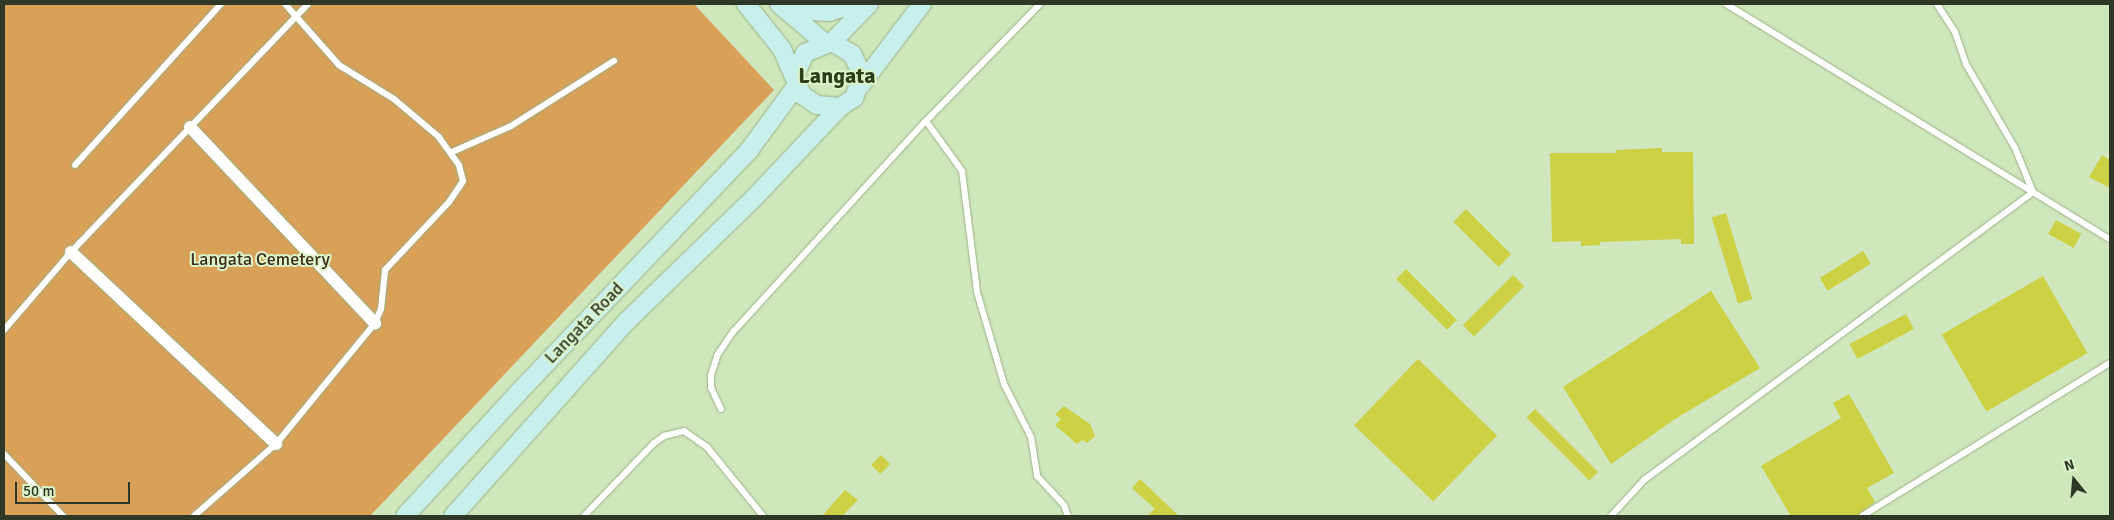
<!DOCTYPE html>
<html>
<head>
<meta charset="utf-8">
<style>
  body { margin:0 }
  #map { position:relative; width:2114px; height:520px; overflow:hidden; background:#d0e7bd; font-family:Signika,sans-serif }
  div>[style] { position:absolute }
  .green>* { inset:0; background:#d9a058 }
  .building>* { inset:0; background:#cbd044; transform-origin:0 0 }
  .roads { filter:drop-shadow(0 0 1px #9bb188) drop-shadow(0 0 1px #9bb188) }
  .lane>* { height:6px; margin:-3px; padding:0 3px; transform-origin:3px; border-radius:3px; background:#fff }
  .street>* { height:12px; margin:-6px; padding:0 6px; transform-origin:6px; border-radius:6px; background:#fff }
  .secondary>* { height:18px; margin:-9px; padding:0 9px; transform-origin:9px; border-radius:9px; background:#c9efed }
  span { translate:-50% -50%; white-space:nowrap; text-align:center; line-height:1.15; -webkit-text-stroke:4px #ddf4ca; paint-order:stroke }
  .park-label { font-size:18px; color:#3f301d }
  .street-label { font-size:18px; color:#2f3827 }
  .district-label { font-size:22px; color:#2c3e1b; font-weight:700 }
  .frame { position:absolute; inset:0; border:5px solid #2f3827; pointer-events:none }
  .north { position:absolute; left:2049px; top:455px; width:50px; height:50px; -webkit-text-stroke:4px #ddf4ca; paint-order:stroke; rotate:343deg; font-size:14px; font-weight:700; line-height:20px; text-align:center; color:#2f3827 }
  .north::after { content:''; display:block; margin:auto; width:18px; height:22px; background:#2f3827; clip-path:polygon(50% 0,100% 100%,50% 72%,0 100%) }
  .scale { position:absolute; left:15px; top:482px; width:115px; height:22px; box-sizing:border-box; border:2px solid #2f3827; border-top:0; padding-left:6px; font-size:15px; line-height:18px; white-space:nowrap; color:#2f3827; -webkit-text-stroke:4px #ddf4ca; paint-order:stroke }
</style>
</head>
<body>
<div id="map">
  <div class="green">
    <i style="clip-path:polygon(4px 4px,694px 4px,774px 90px,370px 516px,4px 516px)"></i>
  </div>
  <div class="building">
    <i style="clip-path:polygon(1662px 148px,1662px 152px,1693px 152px,1694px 244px,1681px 244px,1681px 239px,1600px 242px,1600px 245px,1581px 246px,1581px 241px,1552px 242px,1550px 153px,1616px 153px,1616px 150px)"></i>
    <i style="clip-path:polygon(2102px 155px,2110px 160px,2110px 188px,2089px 177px)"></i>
    <i style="left:1466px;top:209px;width:64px;height:18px;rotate:45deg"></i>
    <i style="left:1726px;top:213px;width:90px;height:15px;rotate:73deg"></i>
    <i style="left:2056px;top:220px;width:29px;height:16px;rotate:29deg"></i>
    <i style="left:1863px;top:251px;width:15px;height:51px;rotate:58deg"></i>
    <i style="left:1406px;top:269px;width:72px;height:14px;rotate:45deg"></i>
    <i style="left:1513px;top:275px;width:16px;height:71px;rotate:45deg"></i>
    <i style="left:2043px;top:276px;width:89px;height:117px;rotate:60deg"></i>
    <i style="clip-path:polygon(1711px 291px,1760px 368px,1675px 419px,1611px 464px,1563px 387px)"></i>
    <i style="left:1906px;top:314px;width:17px;height:64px;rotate:62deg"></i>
    <i style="left:1418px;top:359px;width:110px;height:92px;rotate:44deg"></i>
    <i style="clip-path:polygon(1849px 394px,1894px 473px,1867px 488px,1875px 502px,1857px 516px,1791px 516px,1761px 466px,1841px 418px,1833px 403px)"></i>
    <i style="clip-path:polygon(1064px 406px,1090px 424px,1095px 436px,1087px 443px,1082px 440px,1077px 444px,1055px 425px,1061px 419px,1055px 414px)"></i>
    <i style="left:1535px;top:409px;width:89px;height:12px;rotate:45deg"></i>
    <i style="left:881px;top:455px;width:13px;height:14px;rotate:45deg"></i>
    <i style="clip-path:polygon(1140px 479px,1179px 516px,1147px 516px,1155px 509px,1132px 488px)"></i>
    <i style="clip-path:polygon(845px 490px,858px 500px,842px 516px,822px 516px)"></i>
  </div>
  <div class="roads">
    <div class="lane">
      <i style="left:1726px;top:4px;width:450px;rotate:31.5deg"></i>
      <i style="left:926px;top:121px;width:62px;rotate:54.2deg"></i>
      <i style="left:962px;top:171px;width:122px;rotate:82.9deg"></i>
      <i style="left:977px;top:292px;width:96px;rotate:73.6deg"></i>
      <i style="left:1004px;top:384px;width:59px;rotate:63deg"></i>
      <i style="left:1031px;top:437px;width:39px;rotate:81deg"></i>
      <i style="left:1037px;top:476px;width:40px;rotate:47deg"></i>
      <i style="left:1064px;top:505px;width:12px;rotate:70deg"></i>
      <i style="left:452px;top:152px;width:64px;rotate:-23.8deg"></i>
      <i style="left:511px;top:126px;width:122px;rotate:-32.3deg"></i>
      <i style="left:75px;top:165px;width:217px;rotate:-47.8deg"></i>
      <i style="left:4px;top:330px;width:103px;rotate:-49.3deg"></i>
      <i style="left:71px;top:252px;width:343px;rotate:-46.3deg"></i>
      <i style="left:721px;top:409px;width:23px;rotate:-115deg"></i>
      <i style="left:711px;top:388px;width:13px;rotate:-90deg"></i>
      <i style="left:711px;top:375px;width:22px;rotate:-72deg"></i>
      <i style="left:718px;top:354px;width:27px;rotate:-56deg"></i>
      <i style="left:733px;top:332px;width:286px;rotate:-47.6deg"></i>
      <i style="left:926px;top:121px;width:163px;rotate:-45.7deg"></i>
      <i style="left:4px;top:454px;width:86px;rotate:46.4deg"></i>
      <i style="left:194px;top:516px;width:109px;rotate:-41.3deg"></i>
      <i style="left:276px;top:444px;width:156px;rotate:-50.7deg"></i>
      <i style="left:375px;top:323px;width:15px;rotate:-67deg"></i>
      <i style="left:381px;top:309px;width:39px;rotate:-84deg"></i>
      <i style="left:385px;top:270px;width:93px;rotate:-46.7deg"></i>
      <i style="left:449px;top:202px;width:25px;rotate:-56deg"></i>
      <i style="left:463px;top:181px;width:16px;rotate:-104deg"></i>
      <i style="left:459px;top:165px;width:34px;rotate:-126deg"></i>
      <i style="left:439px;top:137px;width:59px;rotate:-139.8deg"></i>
      <i style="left:394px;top:99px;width:65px;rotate:-148.3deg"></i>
      <i style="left:339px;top:65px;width:81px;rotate:-131.5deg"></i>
      <i style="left:584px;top:516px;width:100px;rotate:-46.2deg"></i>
      <i style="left:653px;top:444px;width:14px;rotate:-36deg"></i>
      <i style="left:664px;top:436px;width:21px;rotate:-14deg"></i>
      <i style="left:684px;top:431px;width:28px;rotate:35deg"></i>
      <i style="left:707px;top:447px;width:89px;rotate:50.9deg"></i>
      <i style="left:1611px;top:516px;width:49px;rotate:-47.5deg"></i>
      <i style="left:1644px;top:480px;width:484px;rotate:-36.5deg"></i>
      <i style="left:2033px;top:192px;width:48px;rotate:-112.2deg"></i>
      <i style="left:2015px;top:148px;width:97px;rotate:-120.3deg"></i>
      <i style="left:1966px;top:64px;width:34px;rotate:-109deg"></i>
      <i style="left:1955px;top:32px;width:33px;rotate:-123deg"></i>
      <i style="left:1862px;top:516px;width:291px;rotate:-31.7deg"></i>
    </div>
    <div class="street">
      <i style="left:190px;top:127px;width:270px;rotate:46.7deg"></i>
      <i style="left:71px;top:252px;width:281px;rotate:43.1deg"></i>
    </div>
    <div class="secondary">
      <i style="left:746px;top:4px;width:58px;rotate:51.3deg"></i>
      <i style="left:782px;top:49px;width:50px;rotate:66.5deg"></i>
      <i style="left:802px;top:95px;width:18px;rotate:34deg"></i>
      <i style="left:817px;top:105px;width:23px;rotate:5deg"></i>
      <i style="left:779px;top:4px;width:60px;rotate:40.3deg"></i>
      <i style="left:790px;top:4px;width:17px;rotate:24deg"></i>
      <i style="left:806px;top:11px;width:23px;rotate:2deg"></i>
      <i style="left:829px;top:12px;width:25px;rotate:-18deg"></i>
      <i style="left:832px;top:42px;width:53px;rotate:-45.8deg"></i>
      <i style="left:860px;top:86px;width:103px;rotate:-52.9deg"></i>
      <i style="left:405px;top:516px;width:167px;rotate:-47.4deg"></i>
      <i style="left:518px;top:393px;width:337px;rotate:-46.4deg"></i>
      <i style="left:750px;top:149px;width:79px;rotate:-53.7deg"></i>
      <i style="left:453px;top:516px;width:261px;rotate:-48.3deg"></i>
      <i style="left:627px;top:321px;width:175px;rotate:-44.1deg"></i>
      <i style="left:753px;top:199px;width:127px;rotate:-46.6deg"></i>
      <i style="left:840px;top:107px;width:17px;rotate:-33deg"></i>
      <i style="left:854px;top:98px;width:24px;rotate:-71deg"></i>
      <i style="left:862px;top:75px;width:23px;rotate:-115deg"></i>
      <i style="left:852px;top:54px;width:23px;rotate:-149deg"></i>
      <i style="left:832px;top:42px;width:29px;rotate:158deg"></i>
      <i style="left:805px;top:53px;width:24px;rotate:114deg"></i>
    </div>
  </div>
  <div class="park-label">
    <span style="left:260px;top:259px">Langata Cemetery</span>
  </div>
  <div class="street-label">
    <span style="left:584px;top:323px;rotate:-46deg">Langata Road</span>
  </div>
  <div class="district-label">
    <span style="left:837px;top:76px">Langata</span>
  </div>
  <div class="frame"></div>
  <div class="north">N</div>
  <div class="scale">50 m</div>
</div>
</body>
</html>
